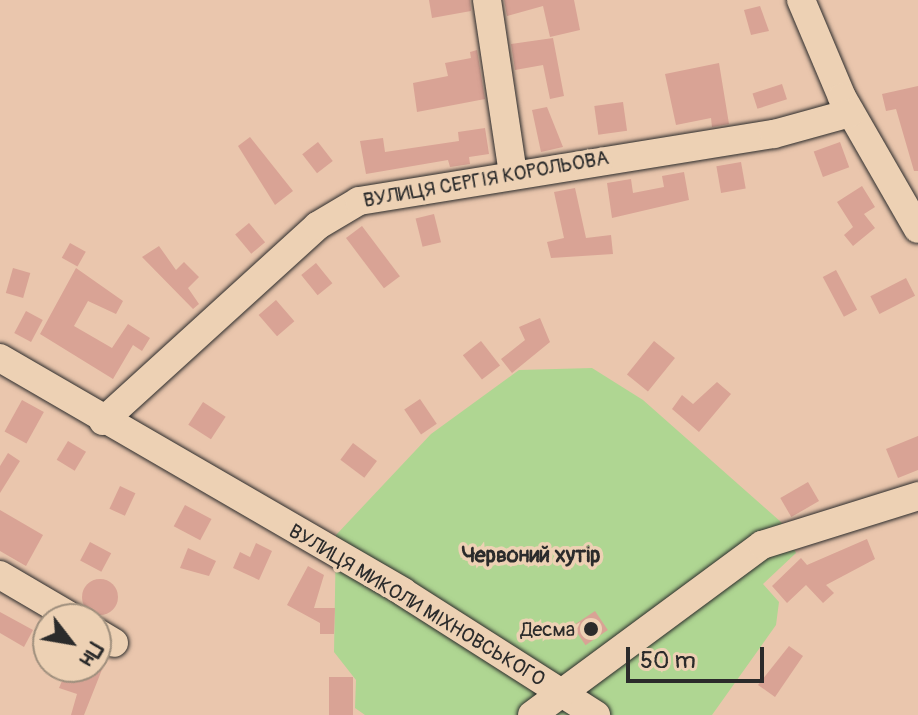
<!DOCTYPE html>
<html>
<head>
<meta charset="utf-8">
<style>
  body { margin:0 }
  #map { position:relative; width:918px; height:715px; overflow:hidden; background:#eac6ad; font-family:Pangolin,sans-serif }
  div>[style] { position:absolute }
  .green>* { inset:0; background:#afd692 }
  .building>* { inset:0; background:#d9a395; transform-origin:0 0 }
  .round { border-radius:50% }
  .roads { filter:drop-shadow(0 0 2px #2b2b2b) drop-shadow(0 0 2px #2b2b2b) }
  .minor>* { height:28px; margin:-14px; padding:0 14px; transform-origin:14px; border-radius:14px; background:#edd1b4 }
  .dots>* { width:22px; height:22px; translate:-50% -50%; box-sizing:border-box; border:4px solid #edd1b4; border-radius:50% }
  span { translate:-50% -50%; white-space:nowrap; text-align:center; line-height:1.15; -webkit-text-stroke:7px #edd1b4; paint-order:stroke }
  .street-label { font-size:20px; color:#2b2b2b }
  .poi-label { font-size:20px; color:#2b2b2b }
  .right { translate:-100% -50%; text-align:right }
  .neighbourhood-label { font-size:22px; color:#2b2b2b; font-weight:700 }
  .north { position:absolute; left:32px; top:603px; width:80px; height:80px; box-sizing:border-box; background:#edd1b4; border:2px solid #9f8f7d; border-radius:50%; rotate:121deg; font-size:22px; font-weight:700; line-height:32px; text-align:center; color:#2b2b2b }
  .north::after { content:''; display:block; margin:auto; width:28px; height:36px; background:#2b2b2b; clip-path:polygon(50% 0,100% 100%,50% 72%,0 100%) }
  .scale { position:absolute; left:626px; top:647px; width:138px; height:36px; box-sizing:border-box; border:4px solid #2b2b2b; border-top:0; padding-left:10px; font-size:24px; line-height:28px; white-space:nowrap; color:#2b2b2b; -webkit-text-stroke:6px #edd1b4; paint-order:stroke }
</style>
</head>
<body>
<div id="map">
  <div class="green">
    <i style="clip-path:polygon(592px 368px,643px 400px,781px 522px,796px 553px,763px 584px,779px 602px,776px 625px,712px 715px,365px 715px,355px 708px,356px 680px,334px 652px,336px 535px,431px 434px,519px 370px)"></i>
  </div>
  <div class="building">
    <i style="clip-path:polygon(429px 0,470px 0,471px 11px,432px 18px)"></i>
    <i style="clip-path:polygon(504px 0,574px 0,580px 30px,550px 37px,543px 6px,507px 16px)"></i>
    <i style="clip-path:polygon(760px 6px,769px 31px,751px 35px,744px 10px)"></i>
    <i style="clip-path:polygon(553px 38px,564px 96px,550px 99px,543px 65px,515px 70px,511px 44px)"></i>
    <i style="clip-path:polygon(477px 50px,485px 99px,417px 112px,413px 83px,448px 76px,445px 63px,471px 58px,470px 52px)"></i>
    <i style="clip-path:polygon(719px 63px,729px 124px,712px 127px,711px 118px,676px 125px,665px 74px)"></i>
    <i style="left:782px;top:84px;width:16px;height:31px;rotate:72deg"></i>
    <i style="clip-path:polygon(918px 86px,918px 171px,914px 171px,896px 109px,886px 111px,882px 94px)"></i>
    <i style="left:623px;top:102px;width:29px;height:29px;rotate:82deg"></i>
    <i style="clip-path:polygon(547px 107px,563px 147px,541px 152px,532px 110px)"></i>
    <i style="clip-path:polygon(485px 128px,489px 154px,469px 157px,470px 164px,450px 167px,448px 160px,366px 174px,360px 141px,383px 138px,385px 152px,459px 141px,458px 132px)"></i>
    <i style="clip-path:polygon(250px 137px,293px 191px,275px 205px,238px 146px)"></i>
    <i style="left:318px;top:142px;width:24px;height:20px;rotate:52deg"></i>
    <i style="left:840px;top:142px;width:27px;height:28px;rotate:70deg"></i>
    <i style="left:741px;top:162px;width:27px;height:25px;rotate:80deg"></i>
    <i style="clip-path:polygon(684px 172px,689px 200px,612px 218px,607px 183px,631px 179px,633px 193px,664px 187px,662px 176px)"></i>
    <i style="clip-path:polygon(862px 186px,875px 207px,864px 214px,875px 228px,853px 246px,844px 235px,853px 227px,837px 202px)"></i>
    <i style="clip-path:polygon(575px 188px,586px 238px,611px 235px,613px 254px,551px 258px,547px 242px,564px 238px,554px 192px)"></i>
    <i style="left:434px;top:214px;width:29px;height:19px;rotate:76deg"></i>
    <i style="left:249px;top:223px;width:25px;height:18px;rotate:50deg"></i>
    <i style="left:362px;top:226px;width:63px;height:20px;rotate:53deg"></i>
    <i style="left:70px;top:243px;width:18px;height:17px;rotate:29deg"></i>
    <i style="clip-path:polygon(159px 246px,176px 270px,184px 262px,199px 277px,188px 288px,199px 304px,193px 309px,142px 257px)"></i>
    <i style="left:316px;top:263px;width:26px;height:19px;rotate:51deg"></i>
    <i style="left:13px;top:268px;width:18px;height:26px;rotate:16deg"></i>
    <i style="clip-path:polygon(76px 268px,123px 301px,116px 314px,88px 301px,74px 326px,112px 348px,128px 324px,150px 338px,142px 351px,133px 345px,113px 379px,40px 334px)"></i>
    <i style="left:836px;top:270px;width:45px;height:15px;rotate:62deg"></i>
    <i style="left:906px;top:278px;width:20px;height:40px;rotate:63deg"></i>
    <i style="left:276px;top:300px;width:28px;height:23px;rotate:49deg"></i>
    <i style="left:26px;top:311px;width:19px;height:25px;rotate:28deg"></i>
    <i style="clip-path:polygon(540px 318px,550px 342px,512px 373px,501px 359px,525px 340px,519px 327px)"></i>
    <i style="left:481px;top:341px;width:31px;height:23px;rotate:52deg"></i>
    <i style="left:654px;top:341px;width:27px;height:43px;rotate:39deg"></i>
    <i style="clip-path:polygon(717px 382px,731px 394px,699px 432px,672px 409px,682px 395px,693px 404px)"></i>
    <i style="left:420px;top:399px;width:30px;height:19px;rotate:56deg"></i>
    <i style="left:22px;top:400px;width:25px;height:36px;rotate:29deg"></i>
    <i style="left:203px;top:402px;width:27px;height:27px;rotate:33deg"></i>
    <i style="clip-path:polygon(918px 436px,918px 470px,898px 478px,886px 449px)"></i>
    <i style="left:68px;top:441px;width:21px;height:22px;rotate:31deg"></i>
    <i style="left:353px;top:443px;width:30px;height:21px;rotate:37deg"></i>
    <i style="clip-path:polygon(8px 453px,20px 461px,0 493px,0 466px)"></i>
    <i style="left:808px;top:482px;width:22px;height:32px;rotate:60deg"></i>
    <i style="left:120px;top:486px;width:17px;height:25px;rotate:25deg"></i>
    <i style="left:185px;top:505px;width:30px;height:24px;rotate:28deg"></i>
    <i style="clip-path:polygon(0 510px,43px 535px,26px 566px,0 551px)"></i>
    <i style="clip-path:polygon(867px 539px,875px 559px,826px 585px,834px 593px,823px 603px,806px 585px,787px 603px,772px 586px,801px 558px,807px 565px)"></i>
    <i style="left:90px;top:542px;width:24px;height:21px;rotate:28deg"></i>
    <i style="clip-path:polygon(256px 543px,272px 551px,259px 580px,233px 568px,240px 552px,250px 557px)"></i>
    <i style="clip-path:polygon(188px 548px,216px 561px,209px 576px,180px 568px)"></i>
    <i style="clip-path:polygon(308px 566px,324px 575px,314px 608px,335px 608px,334px 634px,320px 634px,320px 623px,287px 605px)"></i>
    <i class="round" style="left:82px;top:579px;width:36px;height:36px"></i>
    <i style="left:595px;top:611px;width:23px;height:27px;rotate:56deg"></i>
    <i style="clip-path:polygon(0 612px,33px 630px,24px 647px,0 633px)"></i>
    <i style="clip-path:polygon(789px 646px,803px 656px,775px 697px,758px 685px)"></i>
    <i style="clip-path:polygon(68px 667px,103px 667px,84px 715px,71px 715px,77px 694px,59px 688px)"></i>
    <i style="left:329px;top:677px;width:24px;height:38px"></i>
  </div>
  <div class="roads">
    <div class="minor">
      <i style="left:487px;top:0;width:175px;rotate:81.5deg"></i>
      <i style="left:801px;top:0;width:105px;rotate:67.1deg"></i>
      <i style="left:842px;top:97px;width:152px;rotate:60.1deg"></i>
      <i style="left:0;top:358px;width:466px;rotate:30.1deg"></i>
      <i style="left:403px;top:592px;width:229px;rotate:32.5deg"></i>
      <i style="left:103px;top:421px;width:290px;rotate:-42.3deg"></i>
      <i style="left:317px;top:226px;width:49px;rotate:-30.8deg"></i>
      <i style="left:359px;top:201px;width:420px;rotate:-9.2deg"></i>
      <i style="left:774px;top:134px;width:79px;rotate:-15.4deg"></i>
      <i style="left:0;top:575px;width:87px;rotate:30.4deg"></i>
      <i style="left:96px;top:632px;width:21px;rotate:31deg"></i>
      <i style="left:532px;top:715px;width:286px;rotate:-36.5deg"></i>
      <i style="left:762px;top:545px;width:164px;rotate:-17.4deg"></i>
    </div>
  </div>
  <div class="dots">
    <i style="left:591px;top:629px;background:#2b2b2b"></i>
  </div>
  <div class="street-label">
    <span style="left:486px;top:179px;rotate:-10deg">ВУЛИЦЯ СЕРГІЯ КОРОЛЬОВА</span>
    <span style="left:417px;top:605px;rotate:31deg">ВУЛИЦЯ МИКОЛИ МІХНОВСЬКОГО</span>
  </div>
  <div class="poi-label">
    <span class="right" style="left:575px;top:629px">Десма</span>
  </div>
  <div class="neighbourhood-label">
    <span style="left:531px;top:556px">Червоний хутір</span>
  </div>
  <div class="north">Пн</div>
  <div class="scale">50 m</div>
</div>
</body>
</html>
